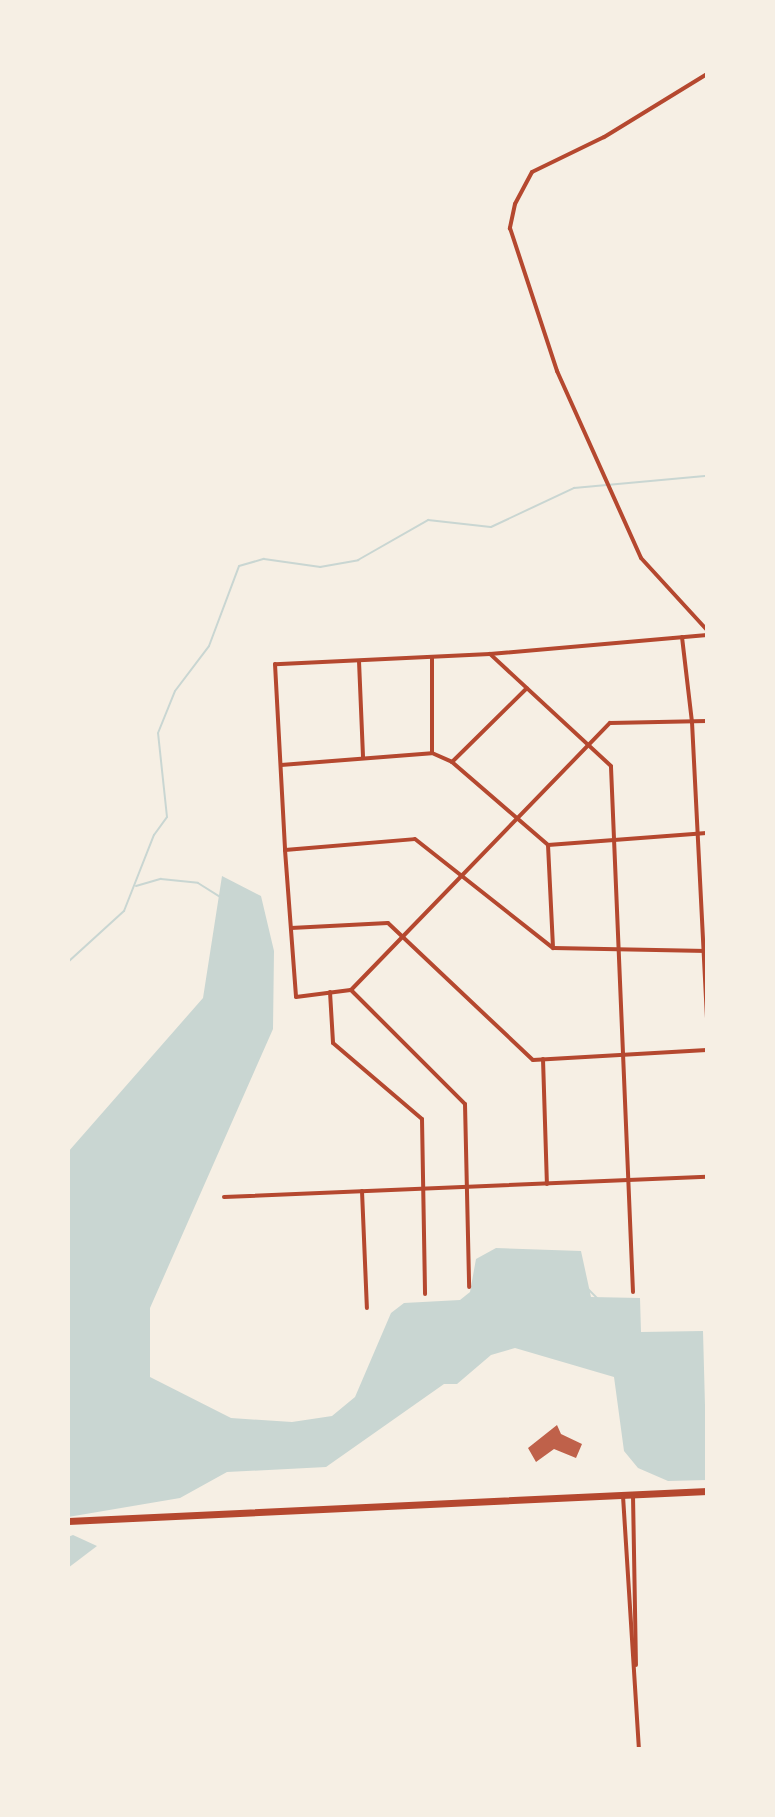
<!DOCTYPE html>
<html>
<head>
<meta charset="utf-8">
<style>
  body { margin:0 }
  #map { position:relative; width:775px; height:1817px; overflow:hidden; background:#f6efe4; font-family:Lora,serif }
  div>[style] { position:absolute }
  .water>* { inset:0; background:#c9d6d2 }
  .stream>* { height:2px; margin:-1px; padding:0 1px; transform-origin:1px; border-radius:1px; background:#c9d6d2 }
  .building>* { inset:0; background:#bf614a }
  .minor>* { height:4px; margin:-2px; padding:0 2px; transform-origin:2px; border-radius:2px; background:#b5482f }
  .trunk>* { height:7px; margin:-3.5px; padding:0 3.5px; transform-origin:3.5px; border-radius:3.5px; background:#b5482f }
  span { translate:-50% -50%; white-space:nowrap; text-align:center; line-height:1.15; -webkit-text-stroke:6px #f6efe4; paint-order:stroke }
  .frame { position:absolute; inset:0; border:70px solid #f6efe4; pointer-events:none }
</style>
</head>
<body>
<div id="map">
  <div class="water">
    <i style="clip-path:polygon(222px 876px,261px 896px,274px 951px,273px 1029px,150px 1308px,150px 1377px,231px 1418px,292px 1422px,332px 1416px,355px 1397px,391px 1313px,404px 1303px,460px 1300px,470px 1292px,476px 1259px,496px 1248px,581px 1251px,591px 1297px,640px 1298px,641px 1332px,703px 1331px,707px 1480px,668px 1481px,638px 1468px,624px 1451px,614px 1377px,515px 1348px,491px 1355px,457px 1384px,444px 1384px,326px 1467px,227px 1472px,180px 1498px,68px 1517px,68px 1152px,203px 998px)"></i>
    <i style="clip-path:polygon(73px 1535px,97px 1546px,68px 1568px,68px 1537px)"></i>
  </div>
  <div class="stream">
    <i style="left:136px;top:886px;width:26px;rotate:-16deg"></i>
    <i style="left:161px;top:879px;width:37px;rotate:6deg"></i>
    <i style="left:198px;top:883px;width:26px;rotate:32deg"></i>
    <i style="left:68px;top:962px;width:76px;rotate:-42.3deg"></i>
    <i style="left:124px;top:911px;width:82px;rotate:-68.5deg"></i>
    <i style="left:154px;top:835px;width:22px;rotate:-54deg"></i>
    <i style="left:167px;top:817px;width:84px;rotate:-96.1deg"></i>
    <i style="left:158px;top:733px;width:45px;rotate:-68deg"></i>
    <i style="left:175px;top:691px;width:56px;rotate:-52.9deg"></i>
    <i style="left:209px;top:646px;width:85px;rotate:-69.4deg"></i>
    <i style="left:239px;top:566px;width:26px;rotate:-16deg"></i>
    <i style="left:264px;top:559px;width:57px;rotate:8.1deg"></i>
    <i style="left:320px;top:567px;width:39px;rotate:-10deg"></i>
    <i style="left:358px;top:560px;width:81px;rotate:-29.7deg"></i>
    <i style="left:428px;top:520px;width:63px;rotate:6.3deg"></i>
    <i style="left:491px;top:527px;width:92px;rotate:-25.2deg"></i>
    <i style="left:574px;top:488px;width:134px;rotate:-5.2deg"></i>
    <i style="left:588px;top:1289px;width:14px;rotate:45deg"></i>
  </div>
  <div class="building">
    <i style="clip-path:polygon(557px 1425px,561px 1434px,582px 1444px,576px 1458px,554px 1449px,536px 1462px,528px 1448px)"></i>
  </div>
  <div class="minor">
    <i style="left:707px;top:74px;width:121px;rotate:148.5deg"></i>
    <i style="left:604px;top:137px;width:80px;rotate:154.1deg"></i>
    <i style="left:532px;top:172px;width:36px;rotate:118deg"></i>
    <i style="left:515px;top:204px;width:25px;rotate:102deg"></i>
    <i style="left:510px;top:228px;width:151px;rotate:71.8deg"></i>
    <i style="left:557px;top:371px;width:205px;rotate:65.8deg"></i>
    <i style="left:641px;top:558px;width:98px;rotate:47.5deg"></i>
    <i style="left:682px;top:637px;width:86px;rotate:83.3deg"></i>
    <i style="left:692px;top:722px;width:299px;rotate:87.1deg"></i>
    <i style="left:490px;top:654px;width:215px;rotate:177.3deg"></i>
    <i style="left:275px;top:664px;width:186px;rotate:86.9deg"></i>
    <i style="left:285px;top:850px;width:130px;rotate:-4.8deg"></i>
    <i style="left:415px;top:839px;width:176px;rotate:38.3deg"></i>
    <i style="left:553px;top:948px;width:154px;rotate:1.1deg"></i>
    <i style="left:359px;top:661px;width:97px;rotate:87.6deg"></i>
    <i style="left:432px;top:752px;width:94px;rotate:-90deg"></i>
    <i style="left:452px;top:762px;width:105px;rotate:-44.6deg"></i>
    <i style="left:281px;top:765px;width:151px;rotate:-4.5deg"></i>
    <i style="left:432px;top:753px;width:22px;rotate:24deg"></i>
    <i style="left:452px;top:762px;width:127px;rotate:40.8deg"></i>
    <i style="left:548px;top:845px;width:159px;rotate:-4.3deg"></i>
    <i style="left:548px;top:845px;width:101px;rotate:87.2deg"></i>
    <i style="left:285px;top:850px;width:147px;rotate:85.7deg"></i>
    <i style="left:296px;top:997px;width:55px;rotate:-7.3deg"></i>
    <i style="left:351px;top:990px;width:372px;rotate:-45.9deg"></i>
    <i style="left:610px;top:723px;width:97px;rotate:-1.2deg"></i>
    <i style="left:291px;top:928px;width:97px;rotate:-3deg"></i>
    <i style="left:388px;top:923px;width:199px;rotate:43.4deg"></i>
    <i style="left:533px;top:1060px;width:174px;rotate:-3.3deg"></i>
    <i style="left:351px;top:990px;width:161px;rotate:45deg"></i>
    <i style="left:465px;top:1104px;width:183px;rotate:88.7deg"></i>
    <i style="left:330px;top:992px;width:51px;rotate:86.6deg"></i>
    <i style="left:333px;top:1043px;width:117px;rotate:40.5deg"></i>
    <i style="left:422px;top:1119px;width:175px;rotate:89deg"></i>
    <i style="left:543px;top:1059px;width:125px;rotate:88.2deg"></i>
    <i style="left:362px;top:1191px;width:117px;rotate:87.6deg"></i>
    <i style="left:224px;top:1197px;width:483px;rotate:-2.4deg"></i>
    <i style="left:633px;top:1292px;width:526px;rotate:-92.4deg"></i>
    <i style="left:611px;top:766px;width:165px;rotate:-137.2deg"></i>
    <i style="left:490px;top:654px;width:218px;rotate:-5deg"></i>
    <i style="left:633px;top:1495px;width:170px;rotate:89deg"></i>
    <i style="left:623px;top:1496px;width:254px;rotate:86.4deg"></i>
  </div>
  <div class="trunk">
    <i style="left:68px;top:1521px;width:640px;rotate:-2.69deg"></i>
  </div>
  <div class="frame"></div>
</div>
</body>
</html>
